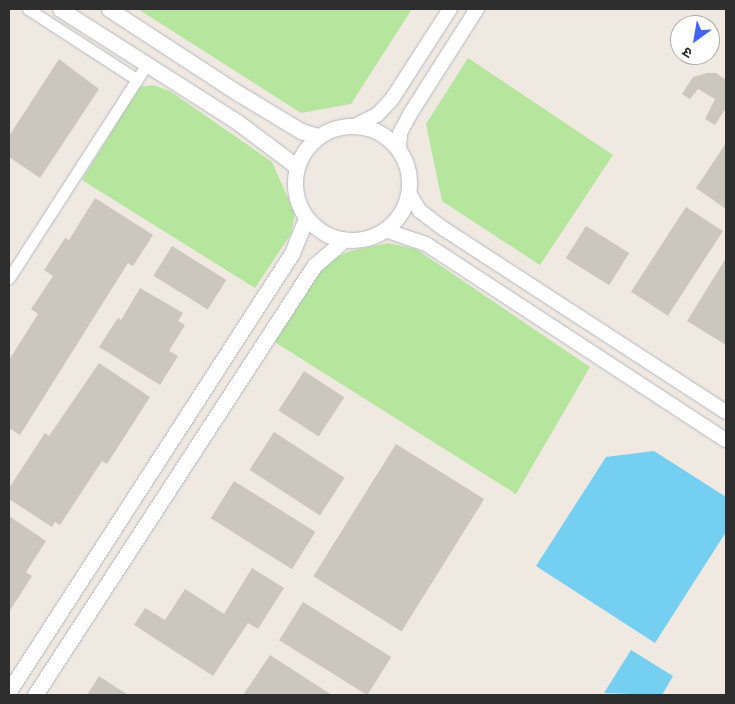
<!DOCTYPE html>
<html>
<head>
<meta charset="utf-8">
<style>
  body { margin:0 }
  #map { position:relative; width:735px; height:704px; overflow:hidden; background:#efe9e1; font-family:Figtree,"Noto Sans Devanagari",sans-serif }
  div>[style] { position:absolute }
  .green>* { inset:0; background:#b6e59e }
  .water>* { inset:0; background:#75cff0 }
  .building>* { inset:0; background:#cbc7bf; transform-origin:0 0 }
  .roads { filter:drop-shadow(0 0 1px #b4b7c1) drop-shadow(0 0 1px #b4b7c1) }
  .minor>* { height:11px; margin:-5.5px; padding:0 5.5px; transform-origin:5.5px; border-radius:5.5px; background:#fff }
  .tertiary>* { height:14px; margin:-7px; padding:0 7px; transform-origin:7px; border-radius:7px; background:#fff }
  .secondary>* { height:15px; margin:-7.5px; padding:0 7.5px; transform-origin:7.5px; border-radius:7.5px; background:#fff }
  .secondary>.ring { margin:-7.5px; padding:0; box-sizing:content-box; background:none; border:15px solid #fff; border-radius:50% }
  span { translate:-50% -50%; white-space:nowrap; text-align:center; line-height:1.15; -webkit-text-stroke:4.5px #fff; paint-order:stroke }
  .frame { position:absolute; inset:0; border:10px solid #2e2e2e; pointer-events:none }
  .north { position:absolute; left:670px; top:15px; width:50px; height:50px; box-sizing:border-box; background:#fff; border:1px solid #ababab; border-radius:50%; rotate:212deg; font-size:14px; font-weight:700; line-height:20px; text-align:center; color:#2e2e2e }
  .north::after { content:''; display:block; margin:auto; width:18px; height:22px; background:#4264fb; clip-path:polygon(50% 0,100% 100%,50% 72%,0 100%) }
</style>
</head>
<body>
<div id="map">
  <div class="green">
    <i style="clip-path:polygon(138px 9px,412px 9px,351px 104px,301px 113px)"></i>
    <i style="clip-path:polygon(468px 58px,613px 155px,540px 265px,442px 201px,426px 124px)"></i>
    <i style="clip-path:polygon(153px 85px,170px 91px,272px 162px,295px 214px,291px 234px,255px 288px,82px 180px,139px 87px)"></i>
    <i style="clip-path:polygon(388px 243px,416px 249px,590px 367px,516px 494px,273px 341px,325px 263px,350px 251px)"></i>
  </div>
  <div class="water">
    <i style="clip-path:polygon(654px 451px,726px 497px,726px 532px,655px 643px,536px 566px,606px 457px)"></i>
    <i style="clip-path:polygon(631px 650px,673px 676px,662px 695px,604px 693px)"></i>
  </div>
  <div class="building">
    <i style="clip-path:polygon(59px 59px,99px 89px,40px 178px,9px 157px,9px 136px)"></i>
    <i style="clip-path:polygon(707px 73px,716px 73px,726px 80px,726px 108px,715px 125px,705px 119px,715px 99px,698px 89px,690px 99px,682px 94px,693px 77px)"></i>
    <i style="clip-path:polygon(726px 143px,726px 209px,696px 188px)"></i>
    <i style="clip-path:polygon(95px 198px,153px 235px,133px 266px,128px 263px,20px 435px,9px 428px,9px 360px,38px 314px,31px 309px,53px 276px,44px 270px,65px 238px,69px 240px)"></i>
    <i style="left:686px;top:207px;width:44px;height:101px;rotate:33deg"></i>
    <i style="left:586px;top:226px;width:51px;height:38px;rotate:32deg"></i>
    <i style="left:172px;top:246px;width:64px;height:35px;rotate:32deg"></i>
    <i style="clip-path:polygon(726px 258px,726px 345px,687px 321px)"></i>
    <i style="clip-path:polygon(140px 288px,183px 313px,178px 321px,185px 325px,169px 351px,178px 356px,160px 385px,99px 347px,118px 318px,121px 320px)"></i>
    <i style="clip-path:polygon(99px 363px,150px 397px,107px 464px,102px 461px,60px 525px,55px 522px,52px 527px,9px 499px,9px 488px,45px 433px,49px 436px)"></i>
    <i style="left:304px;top:371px;width:48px;height:47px;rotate:33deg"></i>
    <i style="left:274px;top:432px;width:84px;height:45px;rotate:33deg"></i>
    <i style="left:396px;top:444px;width:104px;height:156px;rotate:32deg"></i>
    <i style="left:234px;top:481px;width:96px;height:44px;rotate:32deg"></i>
    <i style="clip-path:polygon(9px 516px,46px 541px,26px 572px,32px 576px,9px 612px)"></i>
    <i style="clip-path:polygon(252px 568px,284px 588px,258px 629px,248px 623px,213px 676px,134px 625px,145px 608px,165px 620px,185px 589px,224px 614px)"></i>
    <i style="left:303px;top:602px;width:104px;height:45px;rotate:32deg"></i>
    <i style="clip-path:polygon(270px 655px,332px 695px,243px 695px)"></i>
    <i style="clip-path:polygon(99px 676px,128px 695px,87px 695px)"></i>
  </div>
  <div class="roads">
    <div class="minor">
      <i style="left:28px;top:9px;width:129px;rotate:32.9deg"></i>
      <i style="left:9px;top:278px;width:255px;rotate:-57.2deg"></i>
    </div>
    <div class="tertiary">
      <i style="left:357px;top:125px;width:22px;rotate:-27deg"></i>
      <i style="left:377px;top:115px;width:22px;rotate:-47deg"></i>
      <i style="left:392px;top:99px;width:107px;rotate:-57.2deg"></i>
      <i style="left:399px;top:149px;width:16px;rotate:-86deg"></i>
      <i style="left:400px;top:133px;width:21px;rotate:-62deg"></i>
      <i style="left:410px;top:114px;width:125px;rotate:-57.5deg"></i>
      <i style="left:409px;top:193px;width:21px;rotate:59deg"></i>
      <i style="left:420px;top:211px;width:30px;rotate:37deg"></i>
      <i style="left:444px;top:229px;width:336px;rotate:33deg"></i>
      <i style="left:385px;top:230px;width:43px;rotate:18.9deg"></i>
      <i style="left:426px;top:244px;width:358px;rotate:33.2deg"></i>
    </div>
    <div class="secondary">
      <i style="left:60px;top:9px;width:209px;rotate:32.5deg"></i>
      <i style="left:236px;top:121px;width:75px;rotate:36.9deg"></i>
      <i style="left:109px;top:9px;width:154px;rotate:33.1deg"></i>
      <i style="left:238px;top:93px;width:74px;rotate:31.1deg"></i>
      <i style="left:301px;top:131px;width:17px;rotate:17deg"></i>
      <i class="ring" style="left:295px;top:126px;width:99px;height:99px"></i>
      <i style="left:9px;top:691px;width:521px;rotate:-57.13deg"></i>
      <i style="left:292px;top:253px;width:38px;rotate:-68deg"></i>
      <i style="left:35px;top:695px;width:512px;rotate:-56.96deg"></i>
      <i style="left:314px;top:266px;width:40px;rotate:-41deg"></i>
    </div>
  </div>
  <div class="frame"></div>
  <div class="north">उ</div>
</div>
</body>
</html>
